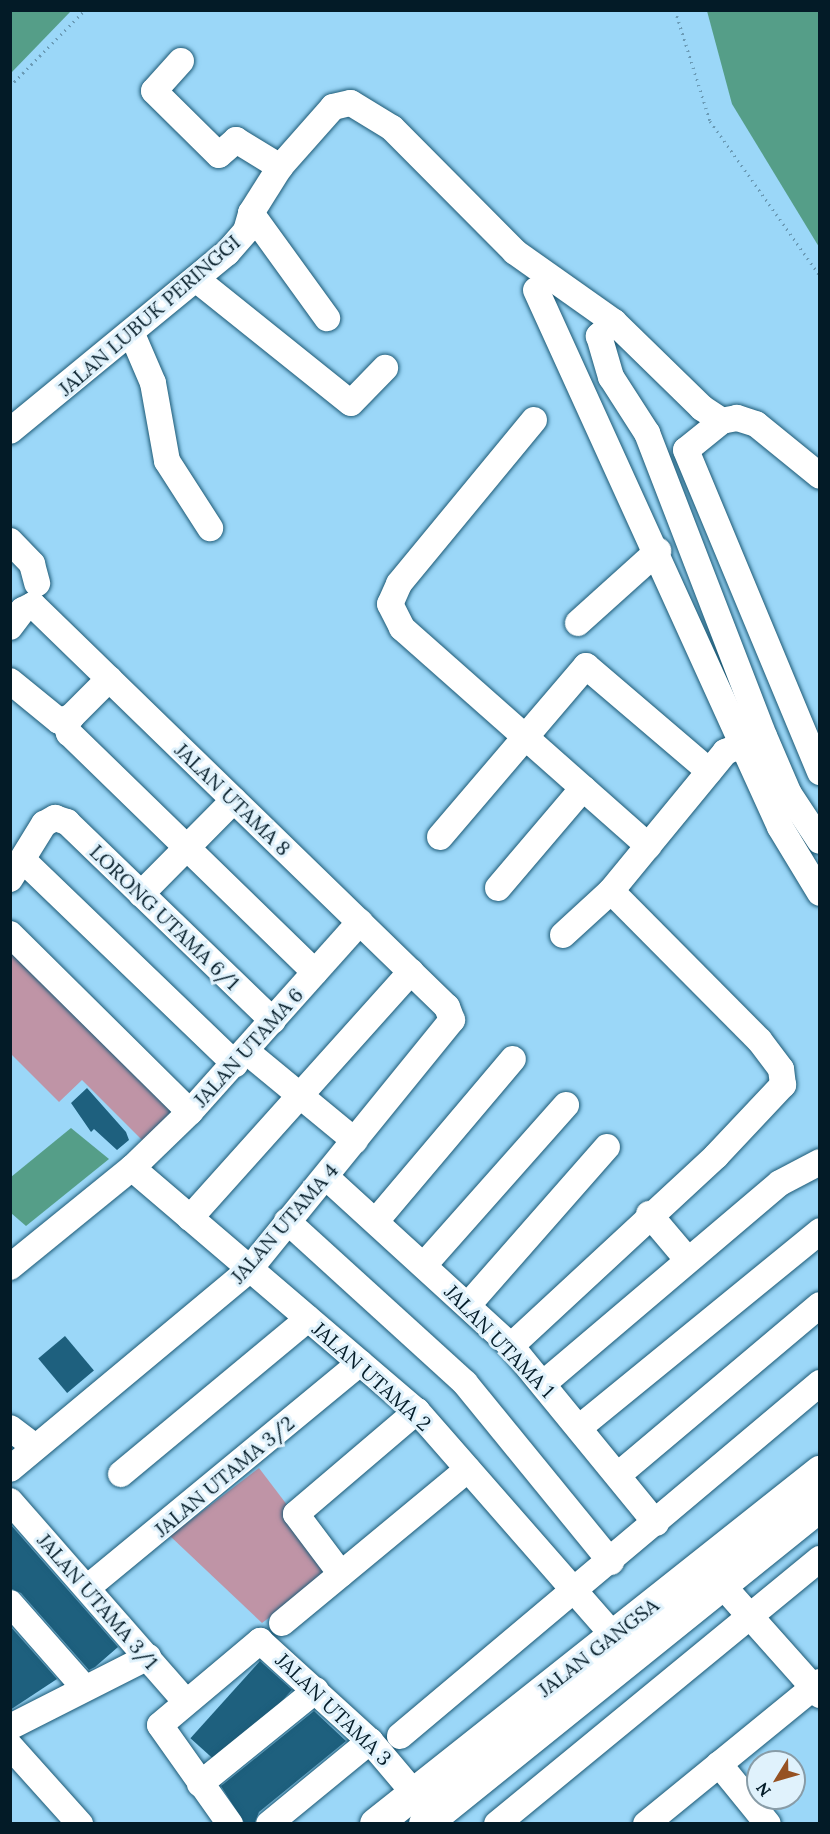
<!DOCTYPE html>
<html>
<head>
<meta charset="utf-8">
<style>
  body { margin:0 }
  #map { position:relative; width:830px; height:1834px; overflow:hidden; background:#9bd7f8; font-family:Lora,serif }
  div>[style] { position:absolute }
  .green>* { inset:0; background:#bf94a6 }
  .water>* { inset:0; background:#559e88 }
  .building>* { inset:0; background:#1e607e; transform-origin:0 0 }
  .path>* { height:3px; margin-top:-1.5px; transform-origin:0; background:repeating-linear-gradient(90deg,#6b9bb6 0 1.5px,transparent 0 6px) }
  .roads { filter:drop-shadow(0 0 2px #1c5975) drop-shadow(0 0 2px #1c5975) }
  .minor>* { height:26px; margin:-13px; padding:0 13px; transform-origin:13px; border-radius:13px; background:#fff }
  .major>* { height:32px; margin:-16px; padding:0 16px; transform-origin:16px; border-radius:16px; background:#fff }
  span { translate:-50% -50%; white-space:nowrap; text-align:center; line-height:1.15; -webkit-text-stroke:6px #e0f2fc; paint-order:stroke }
  .street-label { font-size:20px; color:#031b27 }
  .frame { position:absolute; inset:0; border:12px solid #031b27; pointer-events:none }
  .north { position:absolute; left:746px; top:1750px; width:60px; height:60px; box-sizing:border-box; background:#e0f2fc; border:2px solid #889ca7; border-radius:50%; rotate:233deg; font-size:16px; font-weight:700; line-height:24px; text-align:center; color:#031b27 }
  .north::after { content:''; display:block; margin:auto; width:21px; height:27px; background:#965223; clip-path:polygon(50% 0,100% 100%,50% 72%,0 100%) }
</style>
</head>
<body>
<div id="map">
  <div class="green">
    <i style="clip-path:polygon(10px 951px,173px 1110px,143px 1141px,82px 1080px,59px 1102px,11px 1054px)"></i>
    <i style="clip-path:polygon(259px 1468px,335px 1568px,262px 1623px,170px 1536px)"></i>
  </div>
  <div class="water">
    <i style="clip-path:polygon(11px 10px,71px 11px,11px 73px,10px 11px)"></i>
    <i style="clip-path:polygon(707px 11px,819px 11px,819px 247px,732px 104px)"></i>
    <i style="clip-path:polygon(71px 1128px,109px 1159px,26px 1226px,11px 1213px,11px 1177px)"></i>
  </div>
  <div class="building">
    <i style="clip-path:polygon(87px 1088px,126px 1132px,129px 1140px,117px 1150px,94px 1129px,91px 1132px,71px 1103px)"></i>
    <i style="left:65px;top:1336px;width:45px;height:35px;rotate:50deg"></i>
    <i style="clip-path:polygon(10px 1524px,118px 1647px,95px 1667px,89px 1670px,21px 1593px,10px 1588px)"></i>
    <i style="clip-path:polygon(10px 1626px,57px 1679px,10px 1710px)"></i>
    <i style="left:260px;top:1661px;width:43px;height:104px;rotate:42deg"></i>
    <i style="clip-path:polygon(314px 1711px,346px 1741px,259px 1812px,254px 1824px,245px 1824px,221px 1786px)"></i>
  </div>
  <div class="path">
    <i style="left:675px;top:10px;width:116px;rotate:72.5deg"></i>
    <i style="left:710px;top:121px;width:190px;rotate:54.6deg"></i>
    <i style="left:10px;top:86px;width:107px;rotate:-45.4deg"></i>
  </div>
  <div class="roads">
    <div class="minor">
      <i style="left:181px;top:61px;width:40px;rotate:132deg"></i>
      <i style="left:154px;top:91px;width:91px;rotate:44.6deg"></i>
      <i style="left:219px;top:155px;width:23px;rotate:-41deg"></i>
      <i style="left:236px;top:140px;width:52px;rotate:31.5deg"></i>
      <i style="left:251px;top:213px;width:130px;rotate:54.1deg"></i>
      <i style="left:196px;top:279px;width:198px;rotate:38.7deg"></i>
      <i style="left:351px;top:403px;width:49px;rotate:-45.8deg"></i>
      <i style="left:536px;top:290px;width:590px;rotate:65.56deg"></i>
      <i style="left:780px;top:827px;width:77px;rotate:58.8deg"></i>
      <i style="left:614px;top:322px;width:21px;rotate:137deg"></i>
      <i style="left:599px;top:336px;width:43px;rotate:73.7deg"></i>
      <i style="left:611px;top:377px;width:67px;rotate:57.3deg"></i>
      <i style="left:647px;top:433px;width:325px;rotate:68.9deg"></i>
      <i style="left:764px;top:736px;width:63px;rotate:66.7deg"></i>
      <i style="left:789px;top:794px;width:56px;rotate:56.6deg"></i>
      <i style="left:132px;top:334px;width:53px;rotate:66.8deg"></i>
      <i style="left:153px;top:383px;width:79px;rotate:79.8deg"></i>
      <i style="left:167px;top:461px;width:80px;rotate:57.3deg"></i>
      <i style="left:534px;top:420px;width:212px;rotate:129.5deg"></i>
      <i style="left:399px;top:584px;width:22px;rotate:114deg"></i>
      <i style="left:390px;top:604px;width:27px;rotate:63deg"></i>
      <i style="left:402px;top:628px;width:329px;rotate:41.5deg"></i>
      <i style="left:10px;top:431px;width:281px;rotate:-39.4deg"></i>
      <i style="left:227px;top:253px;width:29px;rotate:-49deg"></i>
      <i style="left:246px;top:231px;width:19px;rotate:-74deg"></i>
      <i style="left:251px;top:213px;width:54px;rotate:-57.8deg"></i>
      <i style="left:280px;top:167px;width:80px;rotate:-48.5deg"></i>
      <i style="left:333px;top:107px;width:18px;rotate:-13deg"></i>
      <i style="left:351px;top:103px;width:48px;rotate:31.4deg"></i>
      <i style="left:392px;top:128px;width:175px;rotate:45.2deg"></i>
      <i style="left:515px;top:252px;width:121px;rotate:35.3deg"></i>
      <i style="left:614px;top:322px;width:123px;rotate:44.3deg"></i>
      <i style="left:702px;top:408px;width:24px;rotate:33deg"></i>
      <i style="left:820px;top:476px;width:82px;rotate:-140.9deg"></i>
      <i style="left:756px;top:424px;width:20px;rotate:-162deg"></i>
      <i style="left:737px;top:418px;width:15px;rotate:169deg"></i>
      <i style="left:722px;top:421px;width:46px;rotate:141.1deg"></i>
      <i style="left:686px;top:450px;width:349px;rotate:67.4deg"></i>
      <i style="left:10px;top:541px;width:32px;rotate:46deg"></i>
      <i style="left:32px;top:564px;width:20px;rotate:75deg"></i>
      <i style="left:578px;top:623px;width:108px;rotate:-42deg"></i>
      <i style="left:10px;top:627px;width:21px;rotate:-53deg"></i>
      <i style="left:23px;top:610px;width:11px;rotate:-27deg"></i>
      <i style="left:33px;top:605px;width:577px;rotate:44.16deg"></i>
      <i style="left:447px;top:1007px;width:14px;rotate:69deg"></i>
      <i style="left:452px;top:1020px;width:322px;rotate:129.1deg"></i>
      <i style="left:249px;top:1270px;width:311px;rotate:140.2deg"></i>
      <i style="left:10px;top:681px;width:63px;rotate:39.2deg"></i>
      <i style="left:59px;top:721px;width:13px;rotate:-18deg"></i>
      <i style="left:71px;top:717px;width:54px;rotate:-45deg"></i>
      <i style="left:65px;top:721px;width:13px;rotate:72deg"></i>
      <i style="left:69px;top:733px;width:343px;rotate:44.2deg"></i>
      <i style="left:440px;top:837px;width:225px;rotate:-49.5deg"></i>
      <i style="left:586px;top:666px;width:162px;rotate:40.5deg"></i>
      <i style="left:24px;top:861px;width:293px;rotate:43.9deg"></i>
      <i style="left:10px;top:879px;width:65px;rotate:-58.3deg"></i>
      <i style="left:44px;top:824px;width:13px;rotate:-29deg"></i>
      <i style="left:55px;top:818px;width:13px;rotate:18deg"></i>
      <i style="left:67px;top:822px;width:286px;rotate:44deg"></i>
      <i style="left:498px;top:888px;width:131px;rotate:-49.6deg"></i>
      <i style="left:141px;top:894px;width:132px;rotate:-45.3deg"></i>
      <i style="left:10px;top:934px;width:253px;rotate:44.7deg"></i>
      <i style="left:563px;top:935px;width:65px;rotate:-42.5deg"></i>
      <i style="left:611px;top:891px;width:180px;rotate:-50.6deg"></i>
      <i style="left:725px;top:752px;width:37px;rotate:-22deg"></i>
      <i style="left:246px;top:1051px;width:141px;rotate:39.5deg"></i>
      <i style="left:132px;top:1168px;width:375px;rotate:40.5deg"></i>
      <i style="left:417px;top:1411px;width:298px;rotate:48.8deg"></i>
      <i style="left:326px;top:1177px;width:251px;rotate:42.4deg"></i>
      <i style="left:511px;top:1346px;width:229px;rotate:50.7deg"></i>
      <i style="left:649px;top:1214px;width:59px;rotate:49.8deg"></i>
      <i style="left:190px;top:1218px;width:331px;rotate:-48.1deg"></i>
      <i style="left:287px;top:1221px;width:241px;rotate:42.3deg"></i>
      <i style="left:465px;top:1383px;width:231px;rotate:50.8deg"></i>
      <i style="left:376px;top:1221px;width:212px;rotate:-49.8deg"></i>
      <i style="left:424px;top:1265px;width:214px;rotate:-48.4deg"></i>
      <i style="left:10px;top:1267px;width:157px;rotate:-39.1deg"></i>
      <i style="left:132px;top:1168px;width:81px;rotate:-44deg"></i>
      <i style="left:190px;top:1112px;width:255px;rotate:-48.2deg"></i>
      <i style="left:469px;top:1304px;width:209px;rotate:-48.7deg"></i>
      <i style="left:511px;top:1346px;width:280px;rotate:-42.8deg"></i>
      <i style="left:716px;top:1156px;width:98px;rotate:-46.7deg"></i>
      <i style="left:783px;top:1085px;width:16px;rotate:-97deg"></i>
      <i style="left:781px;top:1069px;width:36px;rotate:-127deg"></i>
      <i style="left:759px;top:1040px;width:210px;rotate:-134.8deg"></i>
      <i style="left:544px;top:1383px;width:309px;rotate:-40.3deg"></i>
      <i style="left:780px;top:1183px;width:45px;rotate:-27.7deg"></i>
      <i style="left:580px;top:1427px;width:310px;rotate:-39.2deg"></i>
      <i style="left:10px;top:1428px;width:31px;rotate:37deg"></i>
      <i style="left:121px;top:1474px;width:243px;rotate:-39.7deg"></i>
      <i style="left:618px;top:1475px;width:264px;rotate:-40.1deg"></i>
      <i style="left:10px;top:1501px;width:266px;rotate:48.8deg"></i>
      <i style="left:341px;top:1574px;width:75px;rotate:-126.9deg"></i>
      <i style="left:296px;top:1514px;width:159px;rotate:-40.4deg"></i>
      <i style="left:723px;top:1586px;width:146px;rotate:48.3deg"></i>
      <i style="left:87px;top:1588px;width:354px;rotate:-39.5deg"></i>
      <i style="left:10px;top:1603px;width:111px;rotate:48.7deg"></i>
      <i style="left:282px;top:1623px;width:241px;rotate:-39.6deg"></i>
      <i style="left:10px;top:1727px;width:155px;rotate:-26.9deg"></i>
      <i style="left:400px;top:1736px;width:549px;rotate:-40.05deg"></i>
      <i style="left:10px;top:1746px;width:105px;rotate:48.1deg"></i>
      <i style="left:719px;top:1764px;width:77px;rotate:50.8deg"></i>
      <i style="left:200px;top:1784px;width:149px;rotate:-39deg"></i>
      <i style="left:230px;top:1824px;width:121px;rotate:-125.3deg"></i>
      <i style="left:160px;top:1725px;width:131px;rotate:-40deg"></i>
      <i style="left:260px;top:1641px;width:149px;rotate:42.3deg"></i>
      <i style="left:370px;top:1741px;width:68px;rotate:49.8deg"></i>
      <i style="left:269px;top:1824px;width:131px;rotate:-39.4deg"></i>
      <i style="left:497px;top:1824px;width:418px;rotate:-39.4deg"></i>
      <i style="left:646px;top:1824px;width:225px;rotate:-39.2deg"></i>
    </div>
    <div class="major">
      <i style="left:376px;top:1824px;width:567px;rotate:-38.41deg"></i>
      <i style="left:425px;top:1824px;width:507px;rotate:-38.84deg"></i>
    </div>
  </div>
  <div class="street-label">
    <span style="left:149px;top:315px;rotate:-41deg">JALAN LUBUK PERINGGI</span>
    <span style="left:233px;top:799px;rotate:44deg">JALAN UTAMA 8</span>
    <span style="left:165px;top:917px;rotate:44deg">LORONG UTAMA 6/1</span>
    <span style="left:248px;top:1047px;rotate:-48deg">JALAN UTAMA 6</span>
    <span style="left:284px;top:1223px;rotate:-49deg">JALAN UTAMA 4</span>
    <span style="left:500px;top:1341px;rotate:46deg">JALAN UTAMA 1</span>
    <span style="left:372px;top:1376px;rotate:42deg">JALAN UTAMA 2</span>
    <span style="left:224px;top:1476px;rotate:-40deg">JALAN UTAMA 3/2</span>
    <span style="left:98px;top:1601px;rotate:49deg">JALAN UTAMA 3/1</span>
    <span style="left:598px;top:1647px;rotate:-38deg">JALAN GANGSA</span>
    <span style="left:334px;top:1709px;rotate:44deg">JALAN UTAMA 3</span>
  </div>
  <div class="frame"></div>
  <div class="north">N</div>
</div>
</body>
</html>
